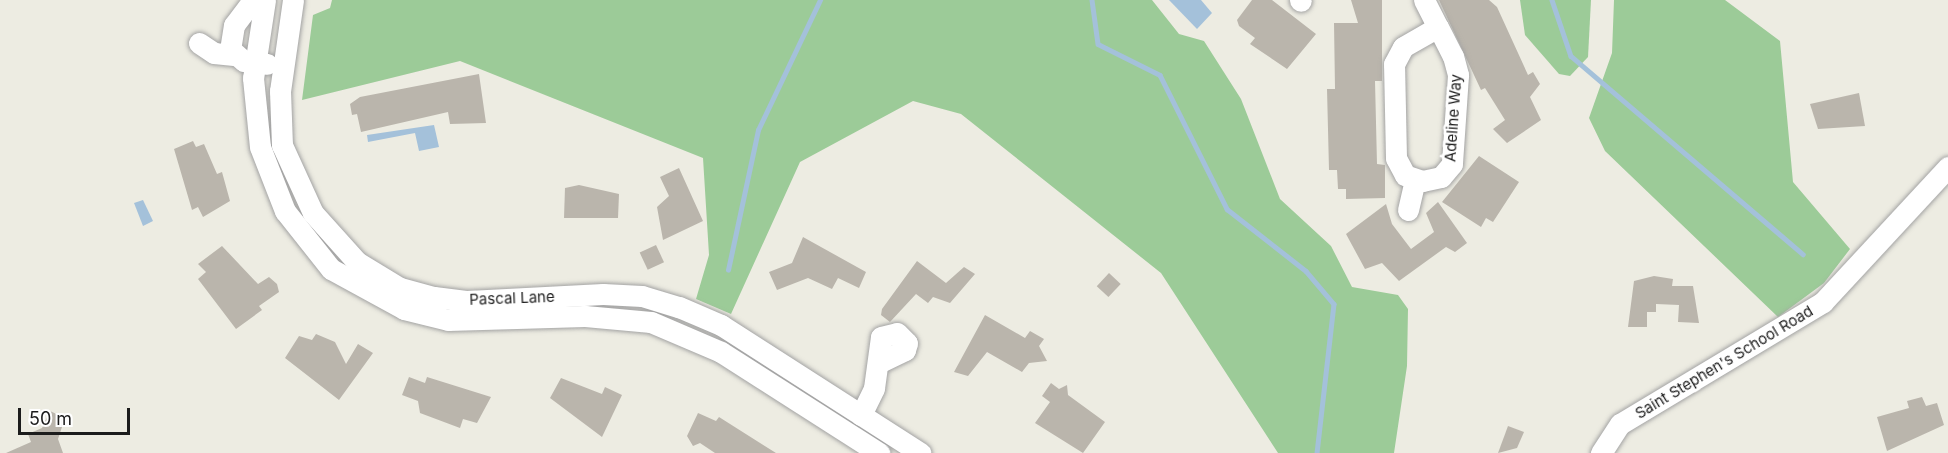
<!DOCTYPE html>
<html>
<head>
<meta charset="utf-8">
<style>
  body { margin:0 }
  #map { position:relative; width:1948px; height:453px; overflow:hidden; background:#edece2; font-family:Inter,sans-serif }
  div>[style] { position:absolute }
  .forest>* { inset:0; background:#9ccb98 }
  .water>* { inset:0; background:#a4c1da }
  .stream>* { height:4.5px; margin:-2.25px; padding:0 2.25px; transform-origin:2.25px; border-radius:2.25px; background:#a4c1da }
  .building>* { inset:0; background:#bab5ac; transform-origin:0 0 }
  .roads { filter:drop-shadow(0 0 2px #a3a3a3) drop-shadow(0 0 2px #a3a3a3) }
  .minor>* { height:21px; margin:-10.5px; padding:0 10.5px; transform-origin:10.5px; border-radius:10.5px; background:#fff }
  span { translate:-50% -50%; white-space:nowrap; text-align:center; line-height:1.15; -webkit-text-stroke:5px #fff; paint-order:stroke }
  .street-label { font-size:15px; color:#1c1c1c }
  .scale { position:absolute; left:18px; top:408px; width:112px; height:27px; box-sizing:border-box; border:3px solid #1c1c1c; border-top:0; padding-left:8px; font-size:18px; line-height:21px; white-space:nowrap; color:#1c1c1c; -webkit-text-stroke:4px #fff; paint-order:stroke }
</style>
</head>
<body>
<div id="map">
  <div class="forest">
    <i style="clip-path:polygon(332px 0,1152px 0,1179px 34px,1204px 41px,1241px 99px,1280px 199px,1331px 246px,1352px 287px,1398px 295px,1408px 309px,1407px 366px,1394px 453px,1278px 453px,1161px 273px,961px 114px,913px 101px,800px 162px,731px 314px,696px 299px,709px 255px,703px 158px,460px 61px,302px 100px,313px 15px,330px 8px)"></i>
    <i style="clip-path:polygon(1520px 0,1591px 0,1588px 57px,1570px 76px,1559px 74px,1525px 35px)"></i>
    <i style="clip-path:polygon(1614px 0,1725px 0,1780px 41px,1793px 182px,1850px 249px,1824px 283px,1778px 317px,1605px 151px,1589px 118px,1612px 53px)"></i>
  </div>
  <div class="water">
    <i style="clip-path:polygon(1169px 0,1201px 0,1212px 13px,1197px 29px)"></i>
    <i style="clip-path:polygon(434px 125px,439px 147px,419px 151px,415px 133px,368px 142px,367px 135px)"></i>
    <i style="clip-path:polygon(143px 200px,153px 221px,143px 226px,134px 203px)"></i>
  </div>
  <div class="stream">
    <i style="left:1092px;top:0;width:44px;rotate:82.2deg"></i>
    <i style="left:1098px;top:44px;width:69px;rotate:26.6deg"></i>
    <i style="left:1160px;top:75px;width:150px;rotate:63.4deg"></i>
    <i style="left:1227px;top:209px;width:100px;rotate:38.1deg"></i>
    <i style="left:1306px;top:271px;width:43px;rotate:49.7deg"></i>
    <i style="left:1334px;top:304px;width:150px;rotate:96.5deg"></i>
    <i style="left:1552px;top:0;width:59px;rotate:71.3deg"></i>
    <i style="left:1571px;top:56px;width:305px;rotate:40.5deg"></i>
    <i style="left:728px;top:270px;width:143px;rotate:-77.9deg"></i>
    <i style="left:758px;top:130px;width:144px;rotate:-64.5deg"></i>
  </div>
  <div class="building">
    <i style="clip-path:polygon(1252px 0,1272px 0,1316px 34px,1287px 69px,1250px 44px,1255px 38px,1239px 26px,1237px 20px)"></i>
    <i style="clip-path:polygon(1351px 0,1382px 0,1382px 81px,1375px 81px,1377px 164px,1385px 165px,1385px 198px,1346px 199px,1346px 189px,1338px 189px,1337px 170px,1329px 170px,1327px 89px,1335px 89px,1334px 23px,1358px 23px)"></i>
    <i style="clip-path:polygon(1439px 0,1489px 0,1497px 7px,1528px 75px,1533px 72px,1540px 84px,1530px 97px,1541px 120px,1507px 143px,1493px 129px,1505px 120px,1485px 88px,1481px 90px)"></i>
    <i style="clip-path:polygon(479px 74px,486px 123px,450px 124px,448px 112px,361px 132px,357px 114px,352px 115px,350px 104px,360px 97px)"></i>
    <i style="clip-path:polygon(1859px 93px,1865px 126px,1818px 129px,1810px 104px)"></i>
    <i style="clip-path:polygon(193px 141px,196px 147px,204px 144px,217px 174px,222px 172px,230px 201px,203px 217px,198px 207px,192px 210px,174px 149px)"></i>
    <i style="clip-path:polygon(1479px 156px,1519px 182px,1493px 222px,1486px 218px,1481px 227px,1442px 202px)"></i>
    <i style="clip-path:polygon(679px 168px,703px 221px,663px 240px,657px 207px,669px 196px,660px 177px)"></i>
    <i style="clip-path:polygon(579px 185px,619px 194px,618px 218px,564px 218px,565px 188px)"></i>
    <i style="clip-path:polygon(1438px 202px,1467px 243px,1455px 252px,1446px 247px,1399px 281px,1382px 263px,1365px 269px,1346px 234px,1386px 204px,1392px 224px,1411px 249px,1434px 232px,1426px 213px)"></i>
    <i style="clip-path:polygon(803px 237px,866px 272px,859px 288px,838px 278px,832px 289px,808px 278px,777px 290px,769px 272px,792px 263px)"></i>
    <i style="left:656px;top:245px;width:19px;height:18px;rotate:65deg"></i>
    <i style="clip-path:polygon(222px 246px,258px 284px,269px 277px,277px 284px,279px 292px,259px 306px,262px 310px,236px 329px,198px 279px,206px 272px,198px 264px)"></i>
    <i style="clip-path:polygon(917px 261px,946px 283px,964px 267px,975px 274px,950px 303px,933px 297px,928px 303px,916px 294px,890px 322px,881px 315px,882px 309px)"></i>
    <i style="left:1109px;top:273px;width:16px;height:18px;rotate:43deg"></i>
    <i style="clip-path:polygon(1654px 276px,1673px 279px,1672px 286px,1693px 286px,1699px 323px,1678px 322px,1679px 305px,1656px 304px,1656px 312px,1647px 312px,1647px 327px,1628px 327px,1634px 281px)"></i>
    <i style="clip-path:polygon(985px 315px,1025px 338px,1030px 331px,1044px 339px,1039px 346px,1047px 361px,1029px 363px,1022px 372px,987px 352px,968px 376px,954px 372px)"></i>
    <i style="clip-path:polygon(316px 334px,335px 342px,346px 364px,358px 344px,373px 353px,339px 400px,285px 358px,299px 336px,312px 340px)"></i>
    <i style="clip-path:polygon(409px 377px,425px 383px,427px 377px,491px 397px,477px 423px,463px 419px,460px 428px,420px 413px,418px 401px,402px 395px)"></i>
    <i style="clip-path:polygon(561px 378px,602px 394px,605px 387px,622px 395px,602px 437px,550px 398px)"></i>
    <i style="clip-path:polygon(1051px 383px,1059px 389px,1067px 385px,1068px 395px,1105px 422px,1083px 453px,1035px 423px,1050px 402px,1042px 396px)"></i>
    <i style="clip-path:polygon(1922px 397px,1926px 406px,1937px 403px,1944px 425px,1887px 451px,1877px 417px,1909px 408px,1907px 401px)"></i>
    <i style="clip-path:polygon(50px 411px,65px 418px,58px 439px,63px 453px,6px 453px,31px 442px,28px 434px,42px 428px)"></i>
    <i style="clip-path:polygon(698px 413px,716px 421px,719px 417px,776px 453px,715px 453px,700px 443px,693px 446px,687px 436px)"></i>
    <i style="clip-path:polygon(1508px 426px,1524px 432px,1517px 448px,1498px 453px)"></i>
  </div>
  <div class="roads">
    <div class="minor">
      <i style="left:253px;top:0;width:31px;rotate:127deg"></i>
      <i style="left:234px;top:25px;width:24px;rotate:99deg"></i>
      <i style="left:230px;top:49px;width:18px;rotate:41deg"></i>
      <i style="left:244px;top:61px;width:23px;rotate:7deg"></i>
      <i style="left:265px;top:0;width:79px;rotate:98.7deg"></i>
      <i style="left:253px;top:78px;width:69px;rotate:84.2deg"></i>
      <i style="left:260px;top:147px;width:69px;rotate:68.7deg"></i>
      <i style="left:285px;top:211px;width:74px;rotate:51.6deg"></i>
      <i style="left:331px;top:269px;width:83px;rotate:28.7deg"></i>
      <i style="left:404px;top:309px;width:45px;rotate:14deg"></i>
      <i style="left:448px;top:320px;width:137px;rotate:-1.7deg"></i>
      <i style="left:585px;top:316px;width:66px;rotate:5.2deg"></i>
      <i style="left:651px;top:322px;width:76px;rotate:23.2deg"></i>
      <i style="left:721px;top:352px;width:188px;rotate:32.6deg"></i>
      <i style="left:293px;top:0;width:92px;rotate:98.1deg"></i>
      <i style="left:280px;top:91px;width:54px;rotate:87.9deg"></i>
      <i style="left:282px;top:145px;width:75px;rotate:65.5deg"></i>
      <i style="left:313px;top:213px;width:66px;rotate:48.1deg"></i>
      <i style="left:357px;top:262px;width:50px;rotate:31.2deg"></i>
      <i style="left:400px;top:288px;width:35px;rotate:15deg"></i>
      <i style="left:434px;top:297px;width:34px;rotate:7deg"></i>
      <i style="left:468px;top:301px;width:135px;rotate:-3deg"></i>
      <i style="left:603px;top:294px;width:39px;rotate:3deg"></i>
      <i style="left:642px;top:296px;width:39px;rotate:17deg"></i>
      <i style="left:679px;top:307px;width:46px;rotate:23.2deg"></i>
      <i style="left:721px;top:325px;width:237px;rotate:32.7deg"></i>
      <i style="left:1300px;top:0;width:1px;rotate:45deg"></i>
      <i style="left:1424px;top:0;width:30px;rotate:63deg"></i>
      <i style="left:1438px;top:27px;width:33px;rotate:63deg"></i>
      <i style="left:1453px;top:56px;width:20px;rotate:75deg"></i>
      <i style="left:1458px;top:75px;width:89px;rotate:93.9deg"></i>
      <i style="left:1452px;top:164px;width:17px;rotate:130deg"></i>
      <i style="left:1441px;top:177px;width:19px;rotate:168deg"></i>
      <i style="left:1422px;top:181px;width:18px;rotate:-161deg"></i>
      <i style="left:1405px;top:175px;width:19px;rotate:-118deg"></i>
      <i style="left:1396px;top:158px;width:94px;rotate:-91.2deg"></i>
      <i style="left:1394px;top:64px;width:19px;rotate:-62deg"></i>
      <i style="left:1403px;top:47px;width:40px;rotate:-29.7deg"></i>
      <i style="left:199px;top:43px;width:18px;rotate:34deg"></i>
      <i style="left:214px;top:53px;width:20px;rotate:6deg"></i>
      <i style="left:1408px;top:210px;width:31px;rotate:-77deg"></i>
      <i style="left:861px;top:415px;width:30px;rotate:-64deg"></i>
      <i style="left:874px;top:388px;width:51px;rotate:-82.2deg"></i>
      <i style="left:881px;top:337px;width:16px;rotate:-14deg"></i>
      <i style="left:897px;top:333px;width:14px;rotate:45deg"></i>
      <i style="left:907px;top:343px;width:7px;rotate:106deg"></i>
      <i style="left:905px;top:350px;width:30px;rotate:154deg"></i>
      <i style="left:1601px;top:453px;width:35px;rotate:-57deg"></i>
      <i style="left:1620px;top:424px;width:237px;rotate:-31deg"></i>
      <i style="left:1823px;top:302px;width:184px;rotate:-47.2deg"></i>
    </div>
  </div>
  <div class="street-label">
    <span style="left:1453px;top:118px;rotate:-86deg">Adeline Way</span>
    <span style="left:512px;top:298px;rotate:-2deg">Pascal Lane</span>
    <span style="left:1724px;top:362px;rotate:-31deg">Saint Stephen's School Road</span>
  </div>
  <div class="scale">50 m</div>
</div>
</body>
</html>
